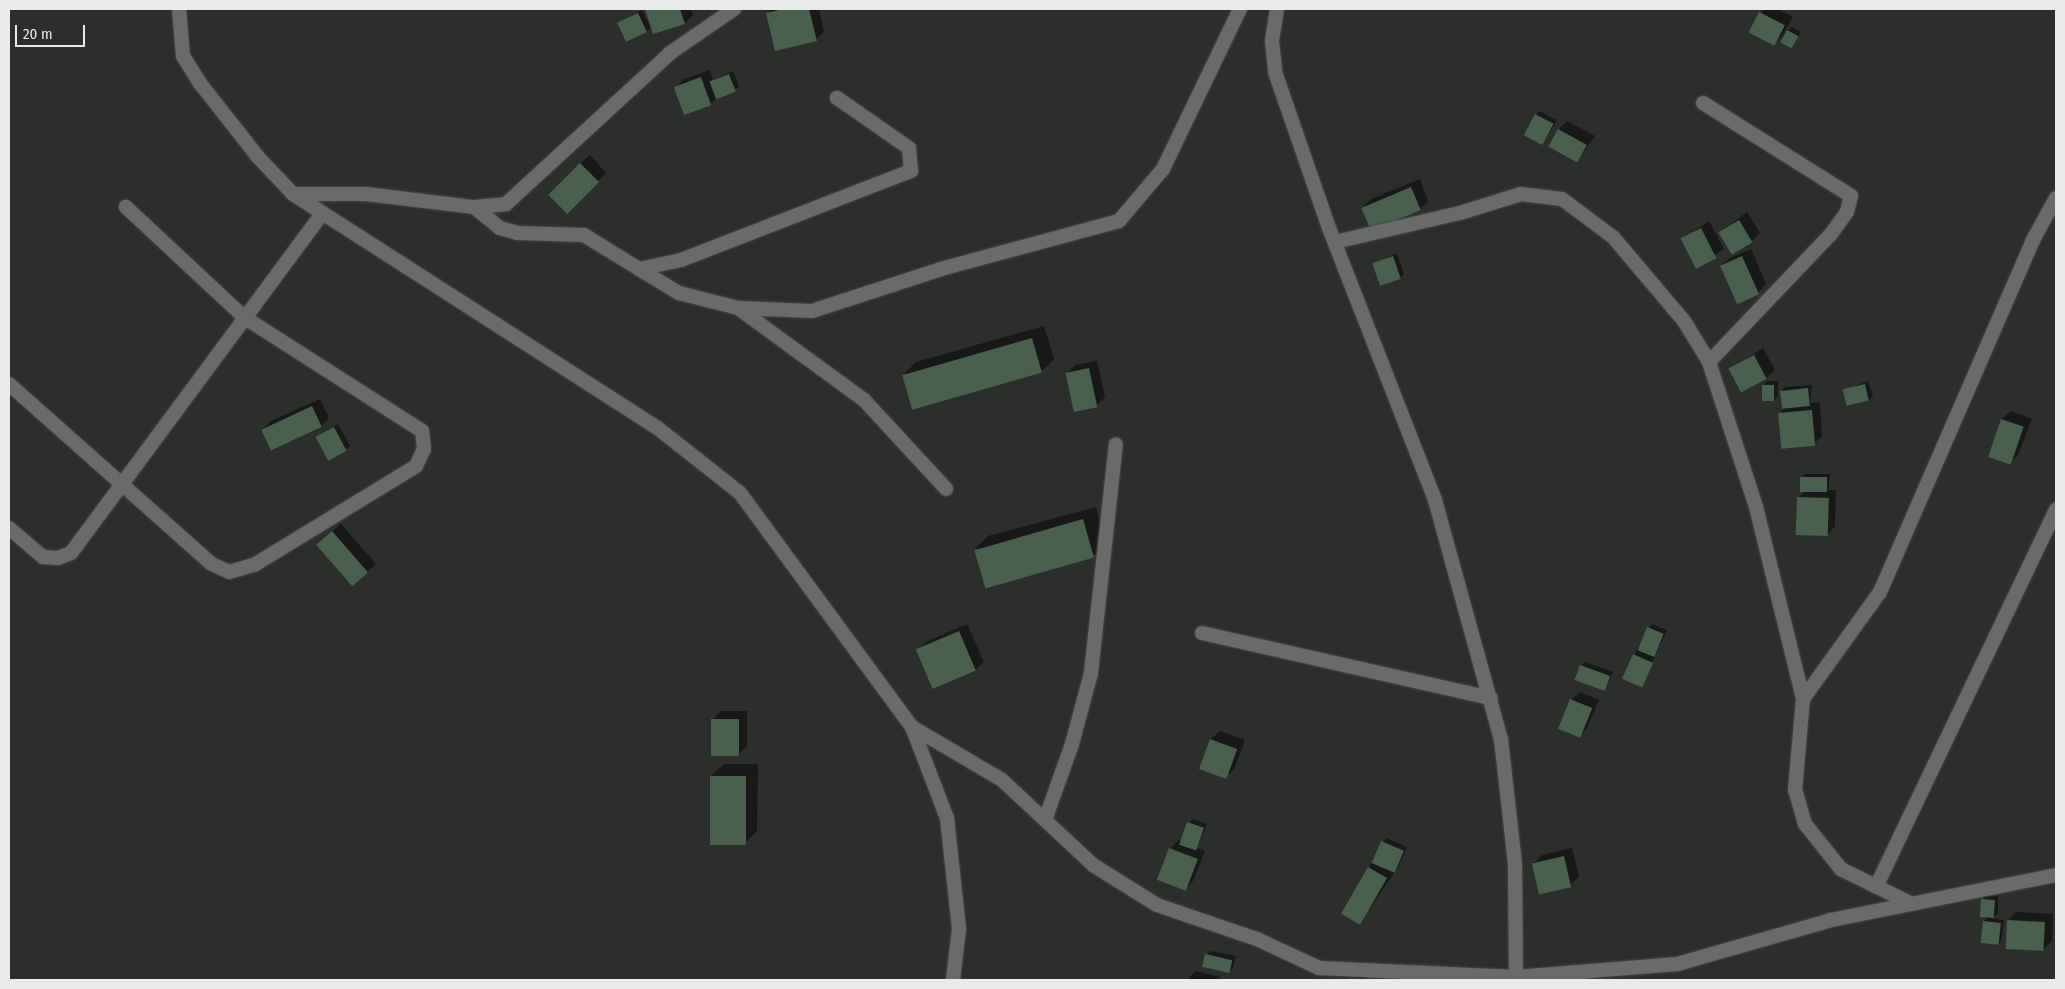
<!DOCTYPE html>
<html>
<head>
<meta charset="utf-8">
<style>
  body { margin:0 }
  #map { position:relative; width:2065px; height:989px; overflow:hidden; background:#2b2e2b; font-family:"Fira Sans Condensed",sans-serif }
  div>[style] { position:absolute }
  .shadow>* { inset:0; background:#0007 }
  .building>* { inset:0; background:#48604d; transform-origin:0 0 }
  .roads { filter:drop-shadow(0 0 1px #474947) drop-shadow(0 0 1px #474947) }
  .minor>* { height:14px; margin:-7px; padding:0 7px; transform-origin:7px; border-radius:7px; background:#686b68 }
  span { translate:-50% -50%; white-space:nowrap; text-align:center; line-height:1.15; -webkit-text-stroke:5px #2b2e2b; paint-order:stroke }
  .frame { position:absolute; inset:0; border:10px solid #e9ebea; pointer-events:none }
  .scale { position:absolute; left:15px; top:25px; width:70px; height:22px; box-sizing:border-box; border:2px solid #e9ebea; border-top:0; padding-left:6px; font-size:15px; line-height:18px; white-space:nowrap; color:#e9ebea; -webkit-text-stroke:4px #2b2e2b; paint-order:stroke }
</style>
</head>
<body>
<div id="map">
  <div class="shadow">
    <i style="clip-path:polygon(691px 9px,693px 15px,685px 23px,647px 10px)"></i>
    <i style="clip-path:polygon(772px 9px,819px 9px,824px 31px,816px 40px,767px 13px)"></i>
    <i style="clip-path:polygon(1764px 9px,1778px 9px,1793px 17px,1783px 34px,1792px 27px,1801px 32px,1791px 47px,1785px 33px,1774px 44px,1750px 32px)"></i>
    <i style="clip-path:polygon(642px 10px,651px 28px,647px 31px,619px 23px)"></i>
    <i style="clip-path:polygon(710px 70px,713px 80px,733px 71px,739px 87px,717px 97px,710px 104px,676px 87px,684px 79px)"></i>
    <i style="clip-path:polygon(1539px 111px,1557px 120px,1543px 143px,1536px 115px)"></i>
    <i style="clip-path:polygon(1567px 121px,1595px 136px,1577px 161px,1559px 129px)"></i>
    <i style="clip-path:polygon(590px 155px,606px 173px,598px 181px,557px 185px)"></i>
    <i style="clip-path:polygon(1420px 179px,1428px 201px,1420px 209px,1363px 207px,1371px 199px)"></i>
    <i style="clip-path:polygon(1747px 212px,1760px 233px,1752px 241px,1720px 232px)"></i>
    <i style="clip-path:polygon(1709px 221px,1724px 249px,1696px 267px,1682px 239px)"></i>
    <i style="clip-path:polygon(1751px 249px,1766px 284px,1758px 293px,1721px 266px,1730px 258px)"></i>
    <i style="clip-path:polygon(1397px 253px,1404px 274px,1400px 278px,1374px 264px)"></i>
    <i style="clip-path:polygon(1044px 326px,1054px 359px,1041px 372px,903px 375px,916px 362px)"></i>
    <i style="clip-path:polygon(1763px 348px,1775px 370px,1766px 378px,1731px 369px)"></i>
    <i style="clip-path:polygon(1097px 361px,1105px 397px,1096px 406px,1067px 374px,1075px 365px)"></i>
    <i style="clip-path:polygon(1767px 381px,1778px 381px,1778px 396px,1774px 400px,1764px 385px)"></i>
    <i style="clip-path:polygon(1868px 381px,1873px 396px,1869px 400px,1845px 390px)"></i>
    <i style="clip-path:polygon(1812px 385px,1810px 403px,1820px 402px,1822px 436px,1814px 444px,1779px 414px,1787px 405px,1782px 390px,1785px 387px)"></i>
    <i style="clip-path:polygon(320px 399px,329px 418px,321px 426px,262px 430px,271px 421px)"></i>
    <i style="clip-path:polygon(2011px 411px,2032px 419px,2018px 455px,2009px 463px,1988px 455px,2002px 419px)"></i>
    <i style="clip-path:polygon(338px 424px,350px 446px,346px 450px,317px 437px)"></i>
    <i style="clip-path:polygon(1805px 474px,1830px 474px,1828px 490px,1836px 490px,1835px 526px,1827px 535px,1798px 498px,1805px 491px,1801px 478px)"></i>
    <i style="clip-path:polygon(1096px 507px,1106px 543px,1093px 556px,975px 549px,988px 536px)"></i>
    <i style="clip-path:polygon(341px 524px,376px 564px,367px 572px,326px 537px)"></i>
    <i style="clip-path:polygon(967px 624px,984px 662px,975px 670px,917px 650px,926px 642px)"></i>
    <i style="clip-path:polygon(1652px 624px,1667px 630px,1641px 686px,1634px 655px)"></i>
    <i style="clip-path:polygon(1585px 662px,1613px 672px,1604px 690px,1581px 665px)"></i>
    <i style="clip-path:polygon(1580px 692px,1599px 700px,1587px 728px,1579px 737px,1571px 700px)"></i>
    <i style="clip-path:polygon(721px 711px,747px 711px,747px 746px,738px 755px,713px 720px)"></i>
    <i style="clip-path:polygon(1220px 731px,1245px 740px,1234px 769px,1226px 777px,1201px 768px,1211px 739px)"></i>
    <i style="clip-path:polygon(724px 764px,758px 764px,757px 831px,744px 844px,711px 776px)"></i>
    <i style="clip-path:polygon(1192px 819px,1207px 824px,1197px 848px,1205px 851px,1193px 881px,1185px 890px,1170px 849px,1179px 840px,1182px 842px)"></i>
    <i style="clip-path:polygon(1386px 838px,1407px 847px,1398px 867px,1360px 923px,1343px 913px)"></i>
    <i style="clip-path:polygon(1572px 848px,1579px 877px,1570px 885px,1534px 863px,1542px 855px)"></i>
    <i style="clip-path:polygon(1986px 896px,1998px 896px,1998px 913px,1992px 918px,2004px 920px,2001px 941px,1997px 945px,1984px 921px,1989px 916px,1982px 900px)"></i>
    <i style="clip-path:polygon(2016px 912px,2053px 914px,2052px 941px,2044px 949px,2008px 920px)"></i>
    <i style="clip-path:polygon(1210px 951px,1236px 956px,1233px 968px,1230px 971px,1206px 955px)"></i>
    <i style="clip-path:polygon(1196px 971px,1220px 977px,1219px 980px,1187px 980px)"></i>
  </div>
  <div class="building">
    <i style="clip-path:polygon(645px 9px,680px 9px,685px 24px,653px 34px)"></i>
    <i style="clip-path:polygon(783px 9px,809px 9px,817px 41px,775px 51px,766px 13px)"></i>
    <i style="left:1759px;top:12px;width:29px;height:23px;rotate:27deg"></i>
    <i style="left:638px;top:13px;width:21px;height:23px;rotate:65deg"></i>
    <i style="left:1787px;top:30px;width:13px;height:14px;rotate:29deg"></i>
    <i style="left:729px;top:74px;width:19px;height:21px;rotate:69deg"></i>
    <i style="left:701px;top:77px;width:30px;height:29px;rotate:70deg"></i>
    <i style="left:1535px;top:114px;width:21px;height:24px;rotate:28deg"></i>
    <i style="left:1558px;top:129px;width:33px;height:20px;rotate:29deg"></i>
    <i style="left:580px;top:163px;width:27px;height:45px;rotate:45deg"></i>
    <i style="left:1411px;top:187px;width:25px;height:54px;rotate:67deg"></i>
    <i style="left:1739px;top:220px;width:26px;height:24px;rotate:59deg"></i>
    <i style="left:1701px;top:228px;width:34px;height:23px;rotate:63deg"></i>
    <i style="left:1393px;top:256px;width:24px;height:22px;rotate:71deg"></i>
    <i style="left:1742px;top:256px;width:42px;height:24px;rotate:66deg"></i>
    <i style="left:1032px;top:338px;width:36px;height:135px;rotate:74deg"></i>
    <i style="left:1754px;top:355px;width:27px;height:29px;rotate:62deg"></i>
    <i style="left:1089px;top:368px;width:40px;height:24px;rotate:78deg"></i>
    <i style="left:1865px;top:384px;width:17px;height:23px;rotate:77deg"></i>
    <i style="left:1762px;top:385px;width:12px;height:16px"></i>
    <i style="left:1808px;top:388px;width:18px;height:28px;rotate:84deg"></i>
    <i style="left:312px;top:406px;width:23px;height:56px;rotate:65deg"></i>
    <i style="left:1812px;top:410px;width:36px;height:34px;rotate:85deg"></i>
    <i style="left:2001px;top:419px;width:24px;height:40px;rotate:19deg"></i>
    <i style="left:334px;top:427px;width:27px;height:21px;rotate:62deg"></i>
    <i style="left:1800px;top:477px;width:27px;height:15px"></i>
    <i style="left:1797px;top:497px;width:32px;height:38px;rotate:2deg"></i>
    <i style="left:1083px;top:519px;width:40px;height:113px;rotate:74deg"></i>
    <i style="left:332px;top:531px;width:55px;height:21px;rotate:49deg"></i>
    <i style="left:1647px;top:627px;width:18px;height:25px;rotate:22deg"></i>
    <i style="left:959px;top:631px;width:43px;height:47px;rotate:67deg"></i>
    <i style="left:1633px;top:654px;width:22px;height:27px;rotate:24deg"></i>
    <i style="left:1580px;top:665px;width:32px;height:16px;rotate:20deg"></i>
    <i style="left:1570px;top:699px;width:24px;height:32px;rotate:22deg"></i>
    <i style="left:711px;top:719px;width:28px;height:37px"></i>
    <i style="left:1210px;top:739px;width:29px;height:32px;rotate:20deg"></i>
    <i style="left:710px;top:776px;width:36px;height:69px"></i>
    <i style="left:1187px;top:822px;width:18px;height:24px;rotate:19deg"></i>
    <i style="left:1381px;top:841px;width:25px;height:24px;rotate:23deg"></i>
    <i style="left:1169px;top:848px;width:31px;height:34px;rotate:21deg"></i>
    <i style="left:1564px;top:856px;width:32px;height:33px;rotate:77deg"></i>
    <i style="left:1368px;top:867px;width:22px;height:54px;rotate:30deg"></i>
    <i style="left:1981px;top:899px;width:14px;height:18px;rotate:4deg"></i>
    <i style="left:2007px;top:920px;width:38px;height:29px;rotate:3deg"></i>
    <i style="left:1983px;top:921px;width:18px;height:22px;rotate:6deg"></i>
    <i style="left:1205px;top:954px;width:28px;height:13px;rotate:13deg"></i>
  </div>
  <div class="roads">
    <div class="minor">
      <i style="left:179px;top:9px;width:47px;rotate:85.1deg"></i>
      <i style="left:183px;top:56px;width:31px;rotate:58deg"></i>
      <i style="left:199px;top:82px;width:95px;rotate:51.8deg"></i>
      <i style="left:258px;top:157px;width:51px;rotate:46.6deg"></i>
      <i style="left:293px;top:194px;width:435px;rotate:32.7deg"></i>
      <i style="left:659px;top:429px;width:103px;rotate:38.3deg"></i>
      <i style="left:740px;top:493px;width:290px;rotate:53.7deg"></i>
      <i style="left:912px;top:727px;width:97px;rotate:69deg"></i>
      <i style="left:947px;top:818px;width:112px;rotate:83.8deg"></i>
      <i style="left:959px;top:929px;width:51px;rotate:96.7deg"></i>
      <i style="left:1277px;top:9px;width:32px;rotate:99deg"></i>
      <i style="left:1272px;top:41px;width:31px;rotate:84deg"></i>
      <i style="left:1275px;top:72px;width:165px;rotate:70.9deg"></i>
      <i style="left:1329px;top:228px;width:292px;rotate:68.7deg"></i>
      <i style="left:1435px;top:500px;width:248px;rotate:74.6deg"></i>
      <i style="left:1501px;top:739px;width:126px;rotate:83.6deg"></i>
      <i style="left:1515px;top:864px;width:116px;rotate:89.5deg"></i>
      <i style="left:1703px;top:103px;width:175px;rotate:32.1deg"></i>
      <i style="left:1851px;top:196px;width:16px;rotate:104deg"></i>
      <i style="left:1847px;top:212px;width:29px;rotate:126deg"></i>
      <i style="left:1830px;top:235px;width:175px;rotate:133.6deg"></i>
      <i style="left:293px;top:194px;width:73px"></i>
      <i style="left:366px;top:194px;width:109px;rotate:6.9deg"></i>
      <i style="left:474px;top:207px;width:32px;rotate:-5deg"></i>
      <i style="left:506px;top:204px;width:223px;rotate:-42.6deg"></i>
      <i style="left:670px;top:53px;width:78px;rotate:-34.5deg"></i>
      <i style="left:474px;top:207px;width:33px;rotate:39deg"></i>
      <i style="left:500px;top:228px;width:18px;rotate:16deg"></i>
      <i style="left:517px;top:233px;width:67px;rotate:1.7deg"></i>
      <i style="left:584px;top:235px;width:65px;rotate:31.7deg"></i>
      <i style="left:639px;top:269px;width:43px;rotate:-12.1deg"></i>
      <i style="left:681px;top:260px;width:247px;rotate:-21.2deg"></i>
      <i style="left:911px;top:171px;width:23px;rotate:-95deg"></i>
      <i style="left:909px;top:148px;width:88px;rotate:-145.2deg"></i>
      <i style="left:1335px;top:242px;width:128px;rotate:-13.1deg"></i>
      <i style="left:1460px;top:213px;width:64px;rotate:-17.3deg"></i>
      <i style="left:1521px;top:194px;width:41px;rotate:7deg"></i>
      <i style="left:1562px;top:199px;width:64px;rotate:36.7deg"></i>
      <i style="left:1613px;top:237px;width:110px;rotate:49.8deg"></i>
      <i style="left:1684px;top:321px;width:48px;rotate:58.6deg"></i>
      <i style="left:1709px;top:362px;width:152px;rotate:72deg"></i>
      <i style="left:1756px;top:507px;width:198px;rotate:76.2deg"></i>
      <i style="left:639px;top:269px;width:47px;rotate:31deg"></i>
      <i style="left:679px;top:293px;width:61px;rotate:14.3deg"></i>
      <i style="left:738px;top:308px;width:74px;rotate:2.3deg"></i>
      <i style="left:812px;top:311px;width:136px;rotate:-18deg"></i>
      <i style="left:941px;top:269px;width:184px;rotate:-15.1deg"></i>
      <i style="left:1119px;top:221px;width:68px;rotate:-49.8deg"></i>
      <i style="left:1163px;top:169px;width:178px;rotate:-64.3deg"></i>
      <i style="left:738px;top:308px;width:156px;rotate:36.1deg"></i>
      <i style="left:864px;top:400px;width:121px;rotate:47.3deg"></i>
      <i style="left:9px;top:384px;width:271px;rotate:41.6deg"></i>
      <i style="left:212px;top:564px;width:19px;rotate:25deg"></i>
      <i style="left:229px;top:572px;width:26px;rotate:-16deg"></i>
      <i style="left:254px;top:565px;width:190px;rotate:-31.4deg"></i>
      <i style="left:416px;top:466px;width:19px;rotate:-65deg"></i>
      <i style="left:424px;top:449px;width:18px;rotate:-96deg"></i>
      <i style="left:422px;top:431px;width:210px;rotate:-147.4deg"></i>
      <i style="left:245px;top:318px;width:163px;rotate:-137deg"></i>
      <i style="left:9px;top:528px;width:45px;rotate:40.5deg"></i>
      <i style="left:43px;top:557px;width:15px;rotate:4deg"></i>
      <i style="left:58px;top:558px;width:14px;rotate:-21deg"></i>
      <i style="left:71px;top:553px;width:423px;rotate:-53.5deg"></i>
      <i style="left:1202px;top:633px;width:296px;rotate:12.7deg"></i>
      <i style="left:912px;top:727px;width:104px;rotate:30.5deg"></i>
      <i style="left:1002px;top:780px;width:125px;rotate:43deg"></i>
      <i style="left:1093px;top:865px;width:75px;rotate:32deg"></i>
      <i style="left:1157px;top:905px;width:108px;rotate:18.9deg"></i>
      <i style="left:1259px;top:940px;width:66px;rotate:25deg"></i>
      <i style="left:1319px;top:968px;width:197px;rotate:2.6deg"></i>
      <i style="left:1516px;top:977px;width:162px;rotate:-4.6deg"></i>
      <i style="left:1677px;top:964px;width:160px;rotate:-15.9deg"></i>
      <i style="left:1831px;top:920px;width:229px;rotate:-11.3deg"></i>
      <i style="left:1045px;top:820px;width:81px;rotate:-70.4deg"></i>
      <i style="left:1072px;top:744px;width:73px;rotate:-75deg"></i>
      <i style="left:1091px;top:673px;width:230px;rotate:-83.8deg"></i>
      <i style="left:1876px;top:887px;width:418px;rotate:-64.5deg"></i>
      <i style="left:1912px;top:904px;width:79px;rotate:-153.8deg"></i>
      <i style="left:1841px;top:869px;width:58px;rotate:-128.7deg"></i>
      <i style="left:1805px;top:824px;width:35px;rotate:-106deg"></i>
      <i style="left:1795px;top:790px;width:91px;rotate:-85deg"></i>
      <i style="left:1803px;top:699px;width:132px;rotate:-54.3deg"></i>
      <i style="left:1880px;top:592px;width:384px;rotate:-66.5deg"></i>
      <i style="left:2033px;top:240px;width:48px;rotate:-61.3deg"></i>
    </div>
  </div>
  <div class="frame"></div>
  <div class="scale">20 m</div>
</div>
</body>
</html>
